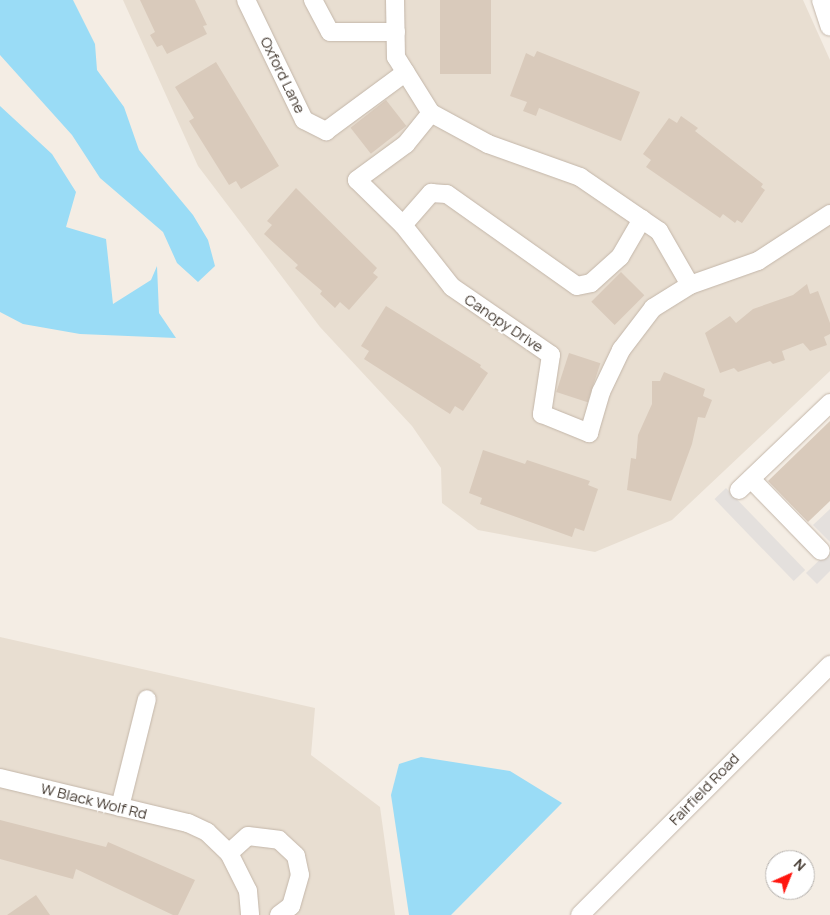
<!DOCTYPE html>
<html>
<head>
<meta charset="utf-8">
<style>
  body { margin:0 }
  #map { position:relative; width:830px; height:915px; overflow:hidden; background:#f4ede4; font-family:Manrope,sans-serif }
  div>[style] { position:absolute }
  .residential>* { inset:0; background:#e8ded1 }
  .parking>* { inset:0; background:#e4e0dd; transform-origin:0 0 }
  .water>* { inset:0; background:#9adcf6 }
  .building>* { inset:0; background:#d9cabb; transform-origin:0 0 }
  .roads { filter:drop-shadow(0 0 1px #c3b6a9) drop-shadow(0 0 1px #c3b6a9) }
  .minor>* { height:18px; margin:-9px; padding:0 9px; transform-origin:9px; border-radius:9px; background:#fff }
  span { translate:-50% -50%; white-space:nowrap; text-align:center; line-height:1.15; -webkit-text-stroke:4px #fff; paint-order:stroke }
  .street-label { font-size:15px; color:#463c33 }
  .north { position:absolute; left:765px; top:850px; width:50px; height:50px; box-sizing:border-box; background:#fff; border:1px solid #b5b1ad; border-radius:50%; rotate:44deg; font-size:14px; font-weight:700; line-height:20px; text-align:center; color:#463c33 }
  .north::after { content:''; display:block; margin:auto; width:18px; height:22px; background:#ff160f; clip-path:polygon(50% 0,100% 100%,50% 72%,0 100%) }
</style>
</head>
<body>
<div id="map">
  <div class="residential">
    <i style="clip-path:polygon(123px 0,803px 0,830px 60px,830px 371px,672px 520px,595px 552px,478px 530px,442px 503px,441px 468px,412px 426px,320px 327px,198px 166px)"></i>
    <i style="clip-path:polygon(0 637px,315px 708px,311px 755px,380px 807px,395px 915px,0 915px)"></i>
  </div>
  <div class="parking">
    <i style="left:726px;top:488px;width:114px;height:16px;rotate:46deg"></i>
    <i style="clip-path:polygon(830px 509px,830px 542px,813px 525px)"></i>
    <i style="clip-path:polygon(830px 550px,830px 571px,817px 584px,806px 573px)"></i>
  </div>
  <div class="water">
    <i style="clip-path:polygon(0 0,73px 0,95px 44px,97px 70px,124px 107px,139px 150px,193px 215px,208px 240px,215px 266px,198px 282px,177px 263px,163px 232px,100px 178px,72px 135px,0 55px)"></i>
    <i style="clip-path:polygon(0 106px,52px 154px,76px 192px,66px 227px,106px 239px,113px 304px,151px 280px,157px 266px,159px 313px,176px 338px,80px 334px,23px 324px,0 312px)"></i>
    <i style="clip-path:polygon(421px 757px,510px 771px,562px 803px,451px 915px,409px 915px,391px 795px,399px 764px)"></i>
  </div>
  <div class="building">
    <i style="clip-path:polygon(140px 0,195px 0,207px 25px,203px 26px,207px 34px,167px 54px,162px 45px,157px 47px,150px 35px,155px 32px)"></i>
    <i style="left:440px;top:0;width:51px;height:74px"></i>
    <i style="clip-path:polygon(537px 51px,640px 92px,621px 141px,539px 108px,536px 116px,523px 111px,527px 102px,510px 96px,526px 53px,534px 57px)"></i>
    <i style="clip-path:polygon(216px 62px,279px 166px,241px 189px,236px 181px,229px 185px,189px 121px,194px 118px,175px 87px)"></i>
    <i style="left:386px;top:100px;width:33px;height:45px;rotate:52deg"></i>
    <i style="clip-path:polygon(681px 116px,698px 128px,695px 131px,763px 184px,761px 187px,765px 190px,742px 223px,737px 220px,735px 223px,723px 214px,720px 218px,646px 167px,651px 160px,643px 154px,669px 118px,677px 123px)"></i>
    <i style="clip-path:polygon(296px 188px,377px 268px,373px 273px,378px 277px,349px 310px,340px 302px,335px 308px,320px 294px,322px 291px,295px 268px,298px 265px,264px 234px,272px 225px,267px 221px)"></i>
    <i style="left:621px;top:272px;width:33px;height:42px;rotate:45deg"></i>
    <i style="clip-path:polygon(807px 284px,810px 294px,818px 291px,830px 323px,830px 334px,824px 337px,827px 345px,810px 351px,803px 343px,782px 351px,785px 360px,773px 364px,770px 361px,738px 372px,734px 368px,720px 373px,705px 333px,730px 316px,736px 323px,753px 309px,793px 295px)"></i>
    <i style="clip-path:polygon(386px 306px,481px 365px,480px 367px,488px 373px,463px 411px,455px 406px,450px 414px,364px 359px,369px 351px,361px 346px)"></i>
    <i style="left:569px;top:353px;width:33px;height:41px;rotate:18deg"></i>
    <i style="clip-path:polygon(664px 372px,705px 389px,703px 396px,712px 400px,705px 418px,698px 417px,692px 444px,671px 501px,627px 490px,631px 458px,636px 459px,638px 435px,652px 404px,652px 381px,660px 381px)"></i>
    <i style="clip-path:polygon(830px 421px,830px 501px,808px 522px,768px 481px)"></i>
    <i style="clip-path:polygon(483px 450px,525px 464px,527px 460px,590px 481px,588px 485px,598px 489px,584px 531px,575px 528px,572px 537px,480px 504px,482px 498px,469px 493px)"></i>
    <i style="clip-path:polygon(0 820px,106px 847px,108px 842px,195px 880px,178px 915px,173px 915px,76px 869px,73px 879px,0 859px)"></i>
    <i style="clip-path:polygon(36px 895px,50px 915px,7px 915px)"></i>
  </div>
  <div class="roads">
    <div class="minor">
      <i style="left:246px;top:0;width:133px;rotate:64.2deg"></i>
      <i style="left:304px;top:120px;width:25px;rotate:27deg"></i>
      <i style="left:326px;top:131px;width:99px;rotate:-36.4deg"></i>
      <i style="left:313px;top:0;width:36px;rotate:62deg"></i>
      <i style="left:330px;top:32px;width:66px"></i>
      <i style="left:395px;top:0;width:57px;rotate:89deg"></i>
      <i style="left:396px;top:57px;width:66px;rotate:58deg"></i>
      <i style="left:431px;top:113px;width:65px;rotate:28.5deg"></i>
      <i style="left:488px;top:144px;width:98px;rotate:19.7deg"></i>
      <i style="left:580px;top:177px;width:96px;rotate:34.4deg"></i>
      <i style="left:659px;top:231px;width:62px;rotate:60.1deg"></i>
      <i style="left:690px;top:285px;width:72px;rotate:-19.4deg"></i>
      <i style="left:758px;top:261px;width:86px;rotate:-33.1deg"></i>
      <i style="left:821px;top:0;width:28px;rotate:72deg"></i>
      <i style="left:431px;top:113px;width:40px;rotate:129deg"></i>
      <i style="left:406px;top:144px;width:61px;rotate:143.7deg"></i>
      <i style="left:357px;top:180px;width:64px;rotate:44.4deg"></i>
      <i style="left:403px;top:225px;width:79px;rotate:51.7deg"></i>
      <i style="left:452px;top:287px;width:120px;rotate:34.5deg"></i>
      <i style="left:551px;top:355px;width:60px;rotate:98.7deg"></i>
      <i style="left:542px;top:414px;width:51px;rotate:22deg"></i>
      <i style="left:589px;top:433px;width:43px;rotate:-73.7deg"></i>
      <i style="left:601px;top:392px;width:47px;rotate:-64.5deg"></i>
      <i style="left:621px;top:350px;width:53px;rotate:-52.7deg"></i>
      <i style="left:653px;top:308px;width:44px;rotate:-31.9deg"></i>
      <i style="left:403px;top:225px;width:43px;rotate:-48.8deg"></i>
      <i style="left:431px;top:193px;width:16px;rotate:4deg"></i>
      <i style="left:447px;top:194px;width:159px;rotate:35.3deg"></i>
      <i style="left:577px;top:286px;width:14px;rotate:-12deg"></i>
      <i style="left:591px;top:283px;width:39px;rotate:-42deg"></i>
      <i style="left:620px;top:257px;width:44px;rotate:-59.9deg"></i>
      <i style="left:751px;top:479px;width:100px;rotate:45.8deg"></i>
      <i style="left:739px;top:490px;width:126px;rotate:-43.7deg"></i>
      <i style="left:0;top:778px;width:193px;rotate:13.5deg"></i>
      <i style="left:188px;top:823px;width:21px;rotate:25deg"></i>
      <i style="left:207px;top:832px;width:30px;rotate:44deg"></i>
      <i style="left:229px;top:853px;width:42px;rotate:63.4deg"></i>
      <i style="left:248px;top:891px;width:24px;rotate:85deg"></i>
      <i style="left:120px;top:807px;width:111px;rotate:-76deg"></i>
      <i style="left:229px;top:853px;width:25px;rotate:-42deg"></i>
      <i style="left:248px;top:836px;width:31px;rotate:7deg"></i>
      <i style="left:279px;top:840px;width:23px;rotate:43deg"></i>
      <i style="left:296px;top:856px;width:19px;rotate:78deg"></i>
      <i style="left:300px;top:875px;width:32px;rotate:106deg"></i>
      <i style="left:291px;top:906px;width:15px;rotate:143deg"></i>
      <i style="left:580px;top:915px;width:354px;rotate:-45deg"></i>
    </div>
  </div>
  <div class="street-label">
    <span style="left:283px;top:75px;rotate:64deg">Oxford Lane</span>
    <span style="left:504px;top:323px;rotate:34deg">Canopy Drive</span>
    <span style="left:704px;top:789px;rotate:-46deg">Fairfield Road</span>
    <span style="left:94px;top:801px;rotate:14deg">W Black Wolf Rd</span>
  </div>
  <div class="north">N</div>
</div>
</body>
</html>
